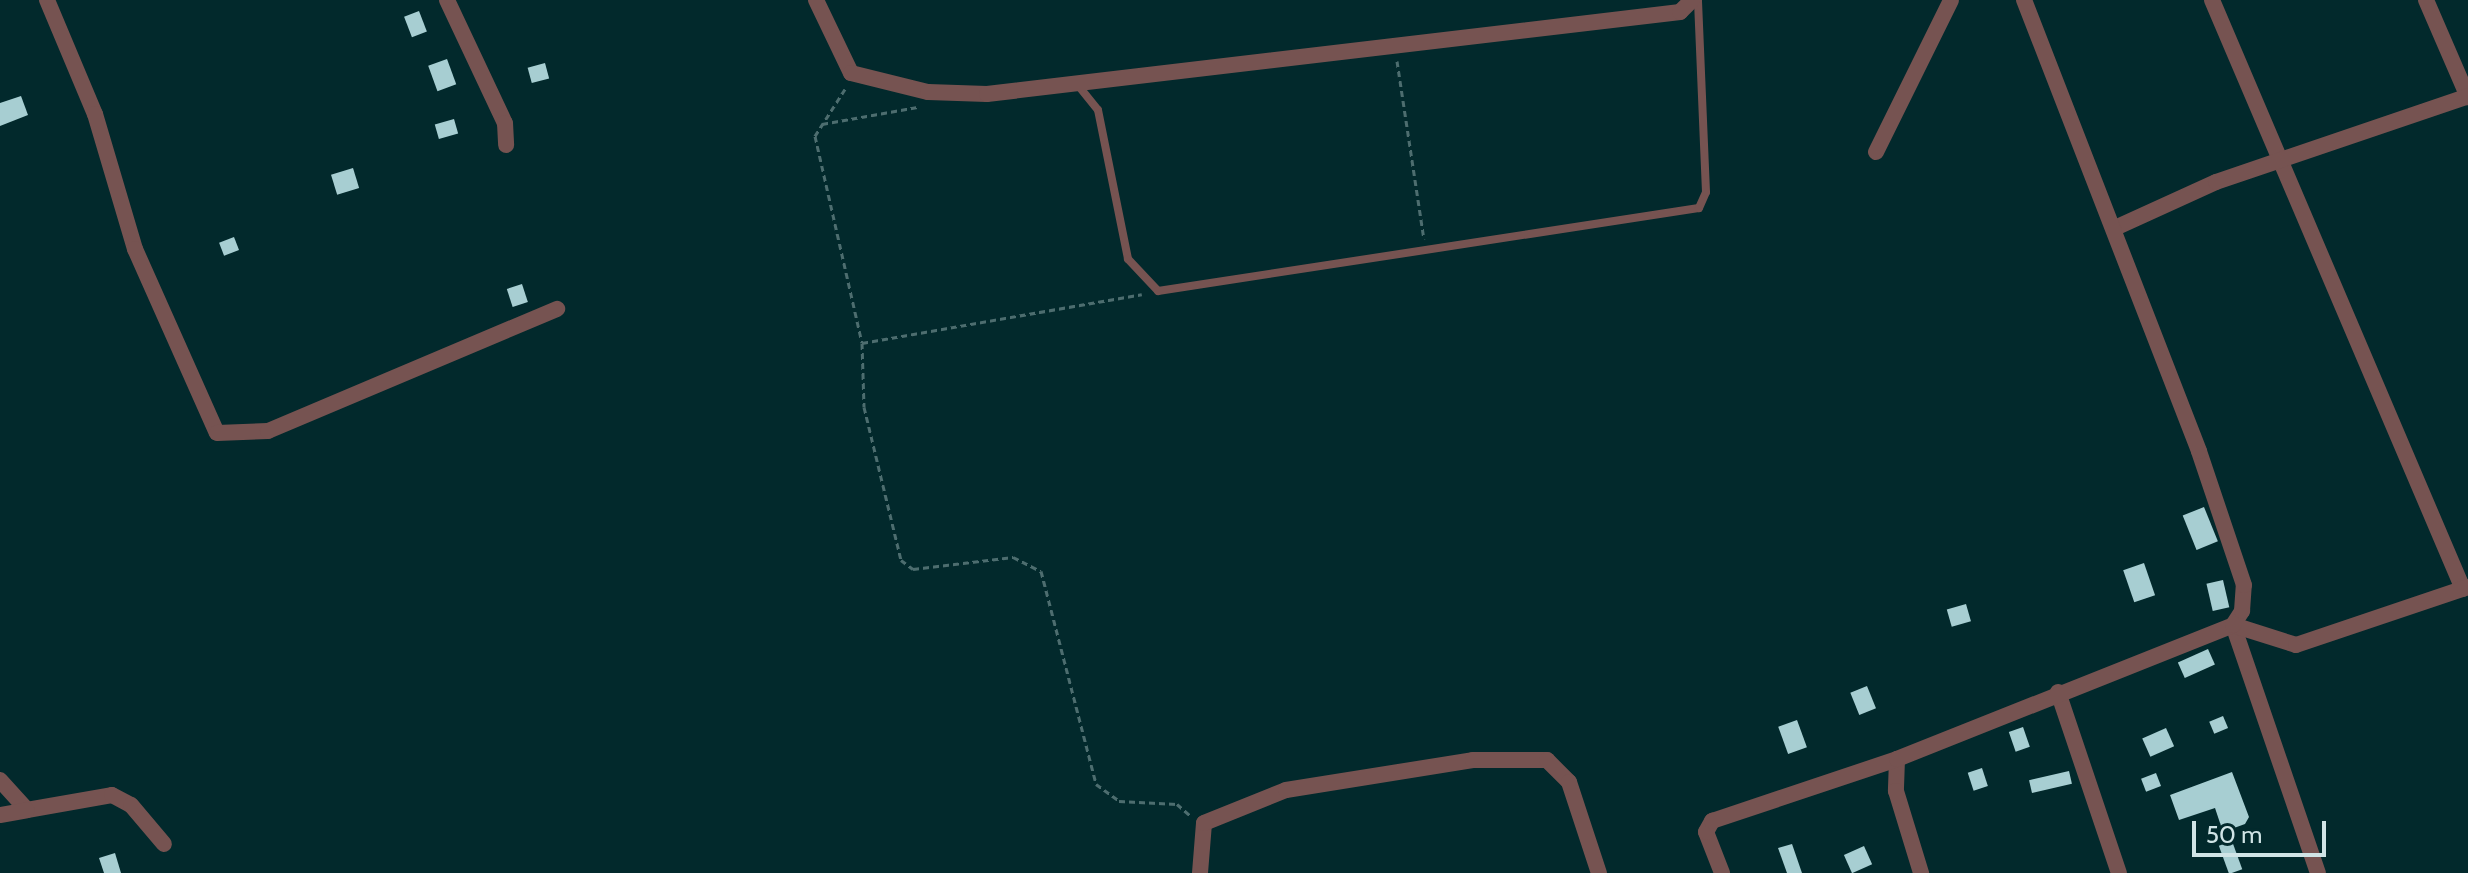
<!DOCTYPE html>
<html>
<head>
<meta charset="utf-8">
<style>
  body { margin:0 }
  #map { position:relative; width:2468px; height:873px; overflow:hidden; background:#02292c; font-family:Cabin,sans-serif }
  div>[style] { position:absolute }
  .building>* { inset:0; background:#a7ced2; transform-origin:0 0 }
  .path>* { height:3px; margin-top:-1.5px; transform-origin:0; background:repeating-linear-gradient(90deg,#4d6d6f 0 6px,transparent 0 10px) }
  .lane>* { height:8px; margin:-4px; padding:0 4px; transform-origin:4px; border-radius:4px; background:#765351 }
  .street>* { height:16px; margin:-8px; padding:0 8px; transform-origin:8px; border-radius:8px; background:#765351 }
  span { translate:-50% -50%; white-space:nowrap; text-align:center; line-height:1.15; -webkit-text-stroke:8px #02292c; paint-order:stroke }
  .scale { position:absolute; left:2192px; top:821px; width:134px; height:36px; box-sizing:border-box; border:4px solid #d0e4e6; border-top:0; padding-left:10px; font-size:24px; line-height:28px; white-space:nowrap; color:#d0e4e6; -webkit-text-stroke:6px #02292c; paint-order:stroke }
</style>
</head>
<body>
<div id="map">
  <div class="building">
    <i style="left:419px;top:11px;width:22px;height:16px;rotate:69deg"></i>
    <i style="left:447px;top:59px;width:27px;height:20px;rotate:70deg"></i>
    <i style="left:545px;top:63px;width:16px;height:18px;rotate:75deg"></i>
    <i style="clip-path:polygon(21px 96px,28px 115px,0 126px,0 103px)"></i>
    <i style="left:454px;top:119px;width:15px;height:20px;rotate:74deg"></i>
    <i style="left:353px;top:168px;width:21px;height:23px;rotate:73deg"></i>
    <i style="left:234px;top:237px;width:14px;height:16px;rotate:69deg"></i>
    <i style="left:522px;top:284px;width:19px;height:16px;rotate:72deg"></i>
    <i style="left:2204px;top:507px;width:37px;height:23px;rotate:68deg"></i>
    <i style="left:2144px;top:563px;width:34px;height:22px;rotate:71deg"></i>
    <i style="left:2223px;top:580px;width:28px;height:17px;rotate:77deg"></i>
    <i style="left:1966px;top:604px;width:18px;height:20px;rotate:74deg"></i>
    <i style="left:2208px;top:649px;width:17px;height:33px;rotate:66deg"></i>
    <i style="left:1867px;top:686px;width:24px;height:18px;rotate:68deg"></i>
    <i style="left:2223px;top:716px;width:13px;height:15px;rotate:67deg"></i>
    <i style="left:1797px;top:720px;width:29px;height:20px;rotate:70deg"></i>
    <i style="left:2023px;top:727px;width:21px;height:15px;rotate:71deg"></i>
    <i style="left:2166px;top:728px;width:20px;height:26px;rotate:66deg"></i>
    <i style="left:1982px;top:768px;width:19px;height:15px;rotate:72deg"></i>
    <i style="left:2069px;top:771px;width:13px;height:41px;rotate:77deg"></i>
    <i style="clip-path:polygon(2232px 772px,2249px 817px,2245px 824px,2223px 832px,2215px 808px,2179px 820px,2170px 795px)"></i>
    <i style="left:2156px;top:773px;width:14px;height:16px;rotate:69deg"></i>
    <i style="left:2232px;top:841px;width:30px;height:14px;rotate:70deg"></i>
    <i style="clip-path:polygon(1792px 844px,1802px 873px,1787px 873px,1778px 848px)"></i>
    <i style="left:1864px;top:846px;width:20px;height:22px;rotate:66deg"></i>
    <i style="clip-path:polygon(115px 853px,121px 873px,104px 873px,99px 858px)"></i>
  </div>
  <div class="path">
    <i style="left:1397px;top:61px;width:180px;rotate:81.4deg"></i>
    <i style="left:845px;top:89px;width:56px;rotate:122.6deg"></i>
    <i style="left:815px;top:136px;width:212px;rotate:77.2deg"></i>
    <i style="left:862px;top:343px;width:64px;rotate:88.2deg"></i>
    <i style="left:864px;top:407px;width:157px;rotate:76.4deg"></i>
    <i style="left:901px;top:560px;width:15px;rotate:37deg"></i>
    <i style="left:913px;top:569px;width:101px;rotate:-6.8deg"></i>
    <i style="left:1013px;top:557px;width:31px;rotate:27deg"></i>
    <i style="left:1041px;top:571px;width:220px;rotate:75.5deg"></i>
    <i style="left:1096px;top:784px;width:29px;rotate:36deg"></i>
    <i style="left:1119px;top:801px;width:58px;rotate:3deg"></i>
    <i style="left:1177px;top:804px;width:18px;rotate:41deg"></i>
    <i style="left:822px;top:124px;width:97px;rotate:-10.1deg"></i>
    <i style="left:862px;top:343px;width:284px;rotate:-9.9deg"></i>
  </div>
  <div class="lane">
    <i style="left:1077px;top:84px;width:33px;rotate:51deg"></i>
    <i style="left:1098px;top:110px;width:152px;rotate:78.6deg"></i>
    <i style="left:1128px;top:259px;width:44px;rotate:46.8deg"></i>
    <i style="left:1158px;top:291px;width:547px;rotate:-8.72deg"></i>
    <i style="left:1699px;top:208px;width:17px;rotate:-66deg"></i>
    <i style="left:1706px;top:192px;width:192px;rotate:-92.4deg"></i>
  </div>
  <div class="street">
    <i style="left:47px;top:0;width:124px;rotate:67.2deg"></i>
    <i style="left:95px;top:114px;width:141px;rotate:73.5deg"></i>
    <i style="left:135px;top:249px;width:201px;rotate:66deg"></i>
    <i style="left:217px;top:433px;width:51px;rotate:-2.2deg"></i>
    <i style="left:268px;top:431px;width:314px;rotate:-22.9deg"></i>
    <i style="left:447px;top:0;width:136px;rotate:64.8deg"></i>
    <i style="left:505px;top:123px;width:22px;rotate:87deg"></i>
    <i style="left:816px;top:0;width:81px;rotate:64.4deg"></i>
    <i style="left:851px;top:73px;width:79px;rotate:13.9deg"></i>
    <i style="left:928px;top:92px;width:59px;rotate:1.9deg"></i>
    <i style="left:987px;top:94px;width:698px;rotate:-6.75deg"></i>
    <i style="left:1680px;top:12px;width:17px;rotate:-45deg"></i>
    <i style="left:2212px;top:0;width:640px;rotate:66.92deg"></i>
    <i style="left:2426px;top:0;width:106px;rotate:66.6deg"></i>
    <i style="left:1876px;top:152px;width:169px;rotate:-63.7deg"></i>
    <i style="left:2115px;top:228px;width:111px;rotate:-24.5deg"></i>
    <i style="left:2216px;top:182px;width:266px;rotate:-18.8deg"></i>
    <i style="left:2233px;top:625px;width:262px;rotate:71.1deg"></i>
    <i style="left:2233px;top:625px;width:66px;rotate:17.6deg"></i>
    <i style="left:2296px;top:645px;width:182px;rotate:-18.6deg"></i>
    <i style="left:2058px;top:692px;width:191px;rotate:71.4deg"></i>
    <i style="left:1897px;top:759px;width:32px;rotate:92deg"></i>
    <i style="left:1896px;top:791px;width:86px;rotate:73deg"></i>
    <i style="left:0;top:780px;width:40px;rotate:48deg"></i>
    <i style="left:27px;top:810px;width:86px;rotate:-10deg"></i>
    <i style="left:112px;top:795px;width:21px;rotate:28deg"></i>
    <i style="left:131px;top:805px;width:51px;rotate:49.8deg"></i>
    <i style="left:0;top:815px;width:27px;rotate:-10deg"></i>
    <i style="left:1200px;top:873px;width:50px;rotate:-85.4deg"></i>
    <i style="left:1204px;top:823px;width:88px;rotate:-21.9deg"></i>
    <i style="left:1286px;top:790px;width:189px;rotate:-9.1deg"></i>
    <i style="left:1473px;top:760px;width:74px"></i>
    <i style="left:1547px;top:760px;width:31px;rotate:45deg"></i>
    <i style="left:1569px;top:782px;width:96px;rotate:71.8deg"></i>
    <i style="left:1722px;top:873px;width:44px;rotate:-111.3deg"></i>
    <i style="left:1706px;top:832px;width:13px;rotate:-61deg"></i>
    <i style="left:1712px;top:821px;width:195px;rotate:-18.5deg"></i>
    <i style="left:1897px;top:759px;width:362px;rotate:-21.7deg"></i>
    <i style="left:2233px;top:625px;width:17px;rotate:-57deg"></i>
    <i style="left:2242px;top:611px;width:26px;rotate:-86deg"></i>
    <i style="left:2244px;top:585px;width:141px;rotate:-108.6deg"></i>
    <i style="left:2199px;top:451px;width:484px;rotate:-111.2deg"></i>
  </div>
  <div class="scale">50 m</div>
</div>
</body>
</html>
